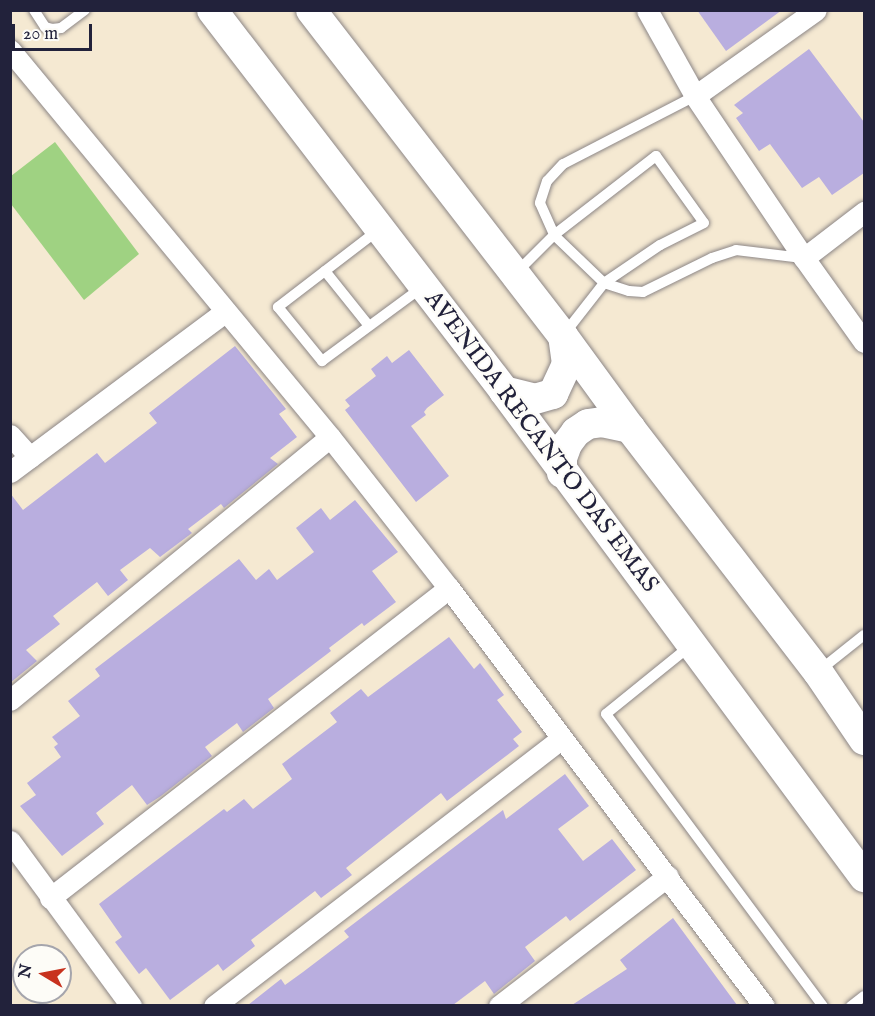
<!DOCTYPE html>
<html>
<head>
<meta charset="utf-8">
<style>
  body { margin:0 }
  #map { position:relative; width:875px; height:1016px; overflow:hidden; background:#f5e9d2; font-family:"IM FELL English",serif }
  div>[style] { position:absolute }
  .green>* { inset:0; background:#9fd282 }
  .building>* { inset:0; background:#b9aedf }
  .roads { filter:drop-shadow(0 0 2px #8c8686) drop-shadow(0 0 2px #8c8686) }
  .service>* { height:10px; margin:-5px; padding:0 5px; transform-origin:5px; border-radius:5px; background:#fff }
  .minor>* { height:21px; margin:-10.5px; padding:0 10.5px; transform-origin:10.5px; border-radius:10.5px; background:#fff }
  .secondary>* { height:30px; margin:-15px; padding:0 15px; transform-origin:15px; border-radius:15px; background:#fff }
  span { translate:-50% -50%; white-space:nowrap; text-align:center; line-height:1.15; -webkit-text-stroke:4.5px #fdfcf7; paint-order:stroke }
  .street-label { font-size:24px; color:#22223b }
  .frame { position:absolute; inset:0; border:12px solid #22223b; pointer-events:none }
  .north { position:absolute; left:12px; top:944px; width:60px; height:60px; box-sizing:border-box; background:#fdfcf7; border:2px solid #a5a5ac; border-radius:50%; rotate:280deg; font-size:16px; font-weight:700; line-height:24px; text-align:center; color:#22223b }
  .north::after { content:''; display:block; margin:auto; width:21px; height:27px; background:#c8321e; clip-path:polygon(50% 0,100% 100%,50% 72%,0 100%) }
  .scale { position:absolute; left:12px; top:24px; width:80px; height:27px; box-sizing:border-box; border:3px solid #22223b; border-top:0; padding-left:8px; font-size:18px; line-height:21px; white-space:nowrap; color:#22223b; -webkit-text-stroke:4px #fdfcf7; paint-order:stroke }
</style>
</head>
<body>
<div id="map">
  <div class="green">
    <i style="clip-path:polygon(55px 142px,139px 254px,84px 300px,11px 204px,11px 176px)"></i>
  </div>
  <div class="building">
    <i style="clip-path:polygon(697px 10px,782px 10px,726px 51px)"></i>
    <i style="clip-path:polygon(809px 49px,864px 122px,864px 173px,832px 195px,819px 177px,802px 188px,770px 144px,759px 151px,736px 118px,743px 113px,734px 105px)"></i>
    <i style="clip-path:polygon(235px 346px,286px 409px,279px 414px,297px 437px,270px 458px,278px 464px,224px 508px,221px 504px,188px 529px,192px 533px,160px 557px,150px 548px,120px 570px,128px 580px,108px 596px,97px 582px,53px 616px,60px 624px,26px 650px,37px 661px,10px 683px,10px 493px,23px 510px,97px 453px,105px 463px,157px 423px,149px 413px)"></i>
    <i style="clip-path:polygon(409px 350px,444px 395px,427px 408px,424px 412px,426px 415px,411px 426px,449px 476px,416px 502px,345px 410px,350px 406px,345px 400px,376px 376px,371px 369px,387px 356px,392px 363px)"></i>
    <i style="clip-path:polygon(355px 500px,398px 552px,372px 571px,396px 602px,364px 626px,362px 623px,329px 648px,331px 651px,268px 699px,274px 708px,243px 732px,237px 723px,205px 747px,212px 756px,161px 796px,147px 805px,132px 785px,96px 813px,104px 824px,62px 856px,20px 806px,36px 795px,27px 783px,61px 757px,54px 747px,58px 744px,52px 737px,80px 716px,68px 701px,100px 676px,95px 669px,239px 559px,256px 580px,269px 569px,277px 580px,314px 552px,296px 528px,321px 508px,330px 520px)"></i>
    <i style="clip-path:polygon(449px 637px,474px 669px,480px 663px,504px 695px,497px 700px,522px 732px,513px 739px,519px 746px,447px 801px,441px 793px,346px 868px,352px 875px,321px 898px,315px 891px,251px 940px,255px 946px,223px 971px,218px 964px,170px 1000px,146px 968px,139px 974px,115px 942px,122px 937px,99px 904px,224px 809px,227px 812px,244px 799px,253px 809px,292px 779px,282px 764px,337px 722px,330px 713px,361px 689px,368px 697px)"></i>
    <i style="clip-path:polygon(565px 774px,589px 806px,558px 829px,583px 861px,612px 839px,636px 870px,570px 921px,566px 916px,525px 947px,535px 961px,494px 994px,485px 981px,453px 1005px,248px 1005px,281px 979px,285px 985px,303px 972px,349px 937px,344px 931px,503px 810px,506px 819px)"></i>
    <i style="clip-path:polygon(673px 918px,737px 1005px,572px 1005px,627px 969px,620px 960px)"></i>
  </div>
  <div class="roads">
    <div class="service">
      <i style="left:34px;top:10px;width:20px;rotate:57deg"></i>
      <i style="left:45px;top:27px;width:7px;rotate:16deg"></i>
      <i style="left:52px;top:29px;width:9px;rotate:-6deg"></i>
      <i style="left:61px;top:28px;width:30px;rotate:-37deg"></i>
      <i style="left:695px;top:96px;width:148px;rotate:152.7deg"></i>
      <i style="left:563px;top:164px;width:23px;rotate:133deg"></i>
      <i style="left:547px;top:181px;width:23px;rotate:108deg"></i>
      <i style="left:540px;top:203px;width:35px;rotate:66deg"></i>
      <i style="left:554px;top:235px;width:69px;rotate:43.8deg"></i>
      <i style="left:604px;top:283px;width:26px;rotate:18deg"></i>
      <i style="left:629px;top:291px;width:14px;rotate:4deg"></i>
      <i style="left:643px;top:292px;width:77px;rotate:-26.2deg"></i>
      <i style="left:712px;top:258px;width:25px;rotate:-18deg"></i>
      <i style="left:736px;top:250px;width:67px;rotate:6.8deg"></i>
      <i style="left:377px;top:231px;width:125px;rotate:142.5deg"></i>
      <i style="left:278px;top:307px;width:70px;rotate:50.8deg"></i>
      <i style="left:322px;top:361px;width:123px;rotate:-36.4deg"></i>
      <i style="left:325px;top:271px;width:70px;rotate:51.3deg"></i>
      <i style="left:517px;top:272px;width:52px;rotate:-45deg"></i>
      <i style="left:554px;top:235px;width:129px;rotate:-37.8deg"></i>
      <i style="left:656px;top:156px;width:82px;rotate:54.4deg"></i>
      <i style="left:704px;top:223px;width:49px;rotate:153.4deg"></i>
      <i style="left:660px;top:245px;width:68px;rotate:145.8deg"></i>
      <i style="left:604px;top:283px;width:63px;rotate:128deg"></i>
      <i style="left:690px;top:646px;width:108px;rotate:141deg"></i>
      <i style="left:606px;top:714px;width:364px;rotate:53.4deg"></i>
      <i style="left:820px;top:670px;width:56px;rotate:-38.5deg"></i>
      <i style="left:851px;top:1006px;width:16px;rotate:-38deg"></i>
    </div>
    <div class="minor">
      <i style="left:647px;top:10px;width:98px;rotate:60.8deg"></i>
      <i style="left:695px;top:96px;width:195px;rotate:56.1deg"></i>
      <i style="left:804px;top:258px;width:103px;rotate:54.5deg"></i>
      <i style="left:10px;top:50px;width:502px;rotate:50.41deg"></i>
      <i style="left:330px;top:437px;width:192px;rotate:51.8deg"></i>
      <i style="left:449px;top:588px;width:523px;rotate:53deg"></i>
      <i style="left:695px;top:96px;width:148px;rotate:-35.4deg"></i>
      <i style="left:804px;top:258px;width:76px;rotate:-37.5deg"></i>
      <i style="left:10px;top:435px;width:30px;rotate:48deg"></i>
      <i style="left:10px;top:472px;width:269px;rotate:-36.7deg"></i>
      <i style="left:10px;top:700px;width:414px;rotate:-39.4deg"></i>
      <i style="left:10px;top:841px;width:205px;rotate:53.7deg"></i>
      <i style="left:50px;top:898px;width:505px;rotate:-37.85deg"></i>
      <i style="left:214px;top:1006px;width:438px;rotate:-37.6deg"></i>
      <i style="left:499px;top:1006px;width:213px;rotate:-37.6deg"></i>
    </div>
    <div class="secondary">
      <i style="left:212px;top:10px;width:480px;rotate:52.5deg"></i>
      <i style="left:504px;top:391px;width:605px;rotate:53.47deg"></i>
      <i style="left:311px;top:10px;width:412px;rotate:52.3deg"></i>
      <i style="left:563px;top:336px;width:114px;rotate:53.9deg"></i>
      <i style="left:630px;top:428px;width:308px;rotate:52.4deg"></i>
      <i style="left:818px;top:672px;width:82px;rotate:55.9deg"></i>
      <i style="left:504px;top:391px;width:32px;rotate:14deg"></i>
      <i style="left:535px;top:399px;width:19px;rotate:-16deg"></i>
      <i style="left:553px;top:394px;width:33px;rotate:-65deg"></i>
      <i style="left:567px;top:364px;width:28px;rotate:-98deg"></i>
      <i style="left:562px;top:473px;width:15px;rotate:-90deg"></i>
      <i style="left:562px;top:458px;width:15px;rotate:-70deg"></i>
      <i style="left:567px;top:444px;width:15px;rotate:-53deg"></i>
      <i style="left:576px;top:432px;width:14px;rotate:-34deg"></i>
      <i style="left:588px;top:424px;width:14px;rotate:-8deg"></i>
      <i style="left:602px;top:422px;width:29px;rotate:12deg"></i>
    </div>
  </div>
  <div class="street-label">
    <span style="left:541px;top:442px;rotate:53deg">AVENIDA RECANTO DAS EMAS</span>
  </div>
  <div class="frame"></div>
  <div class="north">N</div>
  <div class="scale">20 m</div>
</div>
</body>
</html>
